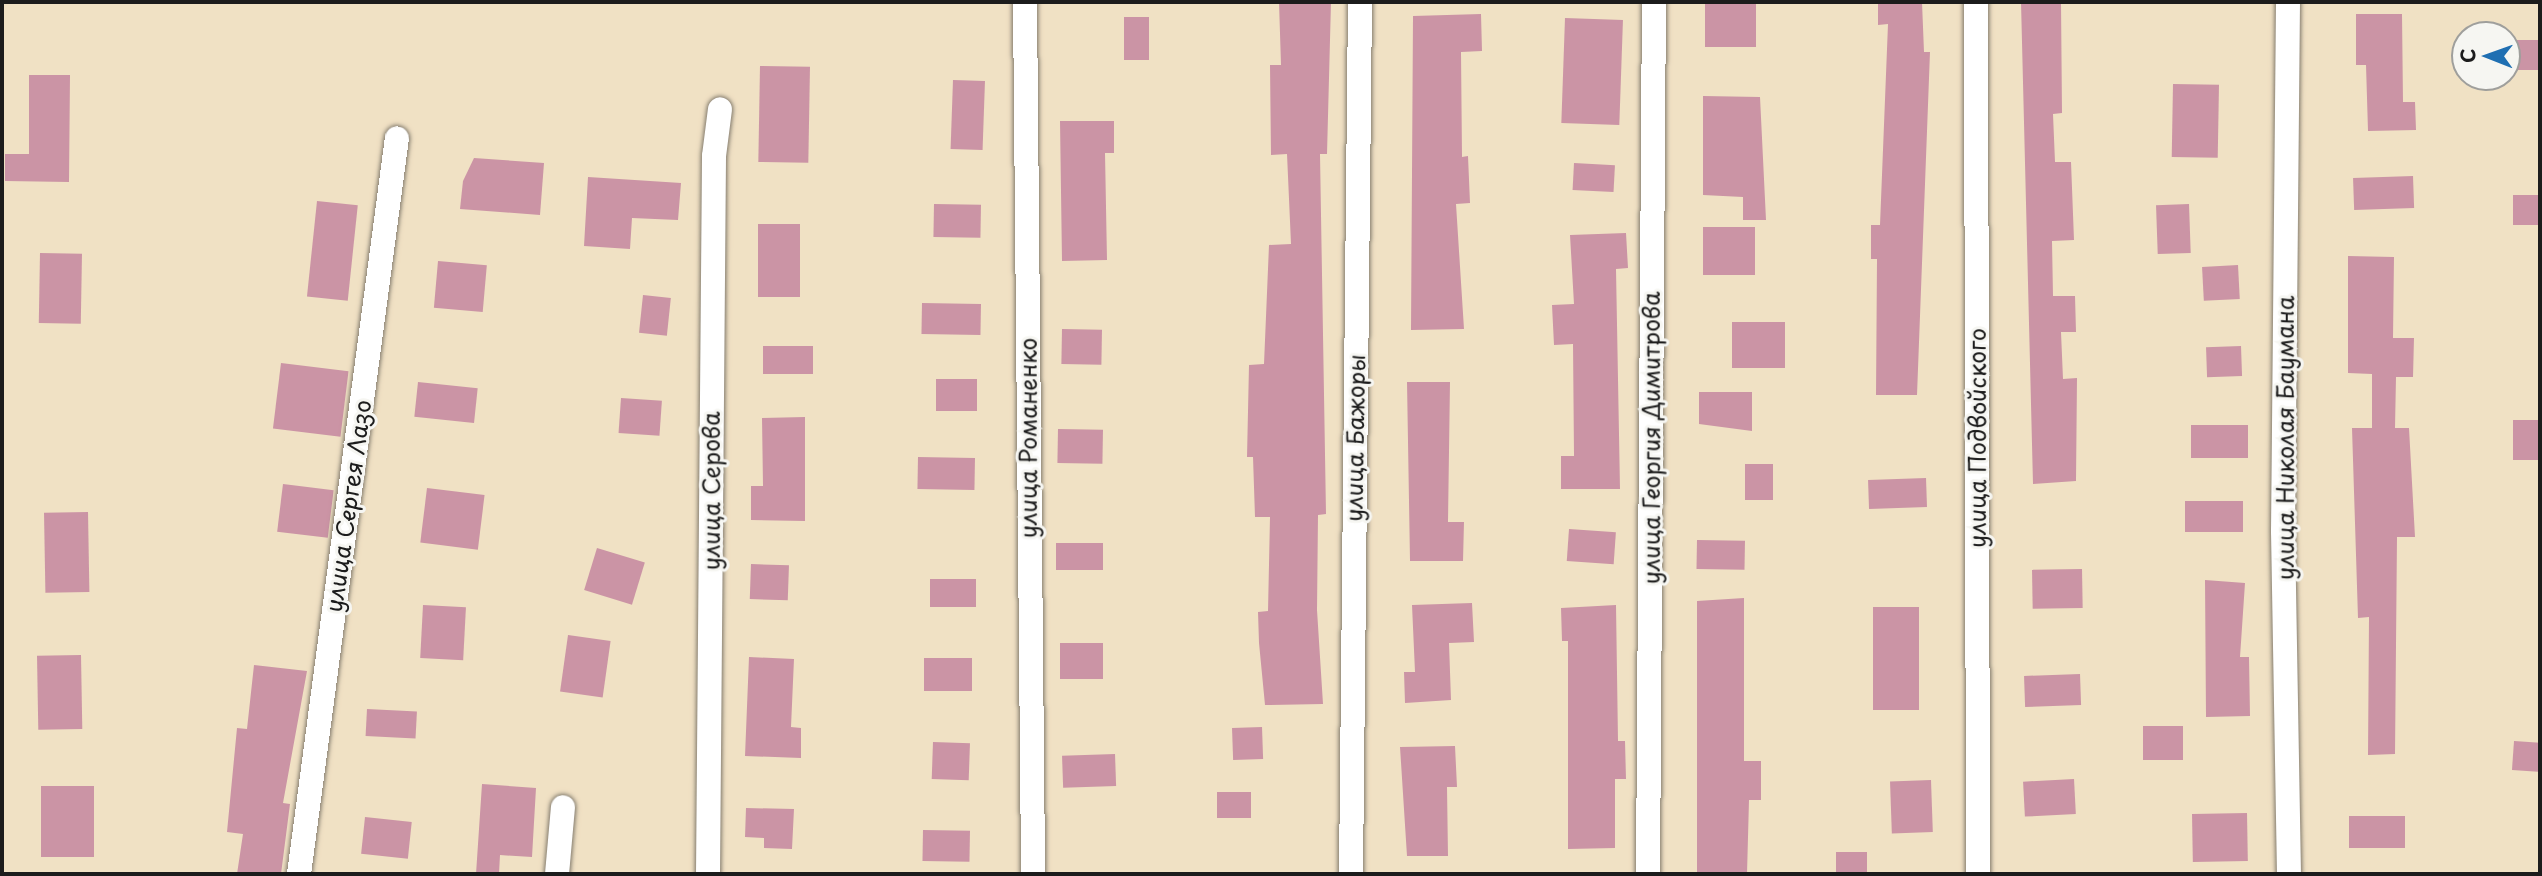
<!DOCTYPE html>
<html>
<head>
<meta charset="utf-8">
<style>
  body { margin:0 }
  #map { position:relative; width:2542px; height:876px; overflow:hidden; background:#f0e1c4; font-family:"Playpen Sans",sans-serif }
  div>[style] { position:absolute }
  .building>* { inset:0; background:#cb94a5; transform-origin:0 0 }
  .roads { filter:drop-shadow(0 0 2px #867e70) drop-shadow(0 0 2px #867e70) }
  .minor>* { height:24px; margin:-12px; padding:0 12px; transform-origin:12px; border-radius:12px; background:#fff }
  span { translate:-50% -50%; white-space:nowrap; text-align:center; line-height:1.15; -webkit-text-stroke:6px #f6f6f2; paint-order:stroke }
  .street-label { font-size:23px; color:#1c1c1c }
  .frame { position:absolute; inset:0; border:4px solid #1c1c1c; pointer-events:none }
  .north { position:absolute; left:2451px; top:21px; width:70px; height:70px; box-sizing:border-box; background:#f6f6f2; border:2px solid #9f9f9c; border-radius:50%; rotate:271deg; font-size:19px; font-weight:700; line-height:28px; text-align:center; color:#1c1c1c }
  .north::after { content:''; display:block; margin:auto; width:24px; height:32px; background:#1f6fb2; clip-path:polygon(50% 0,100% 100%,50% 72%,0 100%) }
</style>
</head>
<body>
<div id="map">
  <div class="building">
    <i style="clip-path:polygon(1279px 2px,1331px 2px,1327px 154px,1320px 154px,1326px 514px,1318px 515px,1317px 610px,1323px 704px,1265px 705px,1259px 643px,1258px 612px,1268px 611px,1270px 517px,1255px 517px,1253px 457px,1247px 457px,1249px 365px,1264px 364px,1269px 245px,1291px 244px,1287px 154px,1271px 155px,1270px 65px,1281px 65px)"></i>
    <i style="left:1705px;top:2px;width:51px;height:45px"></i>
    <i style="clip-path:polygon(1878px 2px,1922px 2px,1924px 52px,1930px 52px,1917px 395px,1876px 395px,1877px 259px,1871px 259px,1871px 225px,1880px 225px,1888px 24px,1878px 25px)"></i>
    <i style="clip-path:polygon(2021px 2px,2061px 2px,2062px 113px,2053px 114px,2055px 162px,2071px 162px,2074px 240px,2052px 241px,2053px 296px,2075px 296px,2076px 332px,2061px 332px,2063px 379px,2077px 378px,2076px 481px,2033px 484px)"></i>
    <i style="clip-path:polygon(1481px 14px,1482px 51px,1461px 52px,1462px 157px,1468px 156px,1470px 203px,1456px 204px,1464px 329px,1411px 330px,1413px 16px)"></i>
    <i style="clip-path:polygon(2356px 14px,2402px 14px,2403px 102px,2415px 102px,2416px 130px,2368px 131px,2366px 65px,2356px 65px)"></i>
    <i style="left:1124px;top:17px;width:25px;height:43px"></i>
    <i style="left:1565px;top:18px;width:58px;height:105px;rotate:2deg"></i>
    <i style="left:2508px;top:40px;width:32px;height:30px"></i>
    <i style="left:760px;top:66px;width:50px;height:96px;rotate:1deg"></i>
    <i style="clip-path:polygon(29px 75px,70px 75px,69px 182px,5px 181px,5px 154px,29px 154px)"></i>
    <i style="left:953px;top:80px;width:32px;height:69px;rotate:2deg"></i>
    <i style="left:2173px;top:84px;width:46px;height:73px;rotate:1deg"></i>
    <i style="clip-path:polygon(1703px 96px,1760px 97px,1766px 220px,1743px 220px,1743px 197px,1703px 195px)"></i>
    <i style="clip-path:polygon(1060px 121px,1114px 121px,1114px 153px,1105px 153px,1107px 260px,1062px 261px)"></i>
    <i style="clip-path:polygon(474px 158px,544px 163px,540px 215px,460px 209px,463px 181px)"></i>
    <i style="left:1574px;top:163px;width:41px;height:27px;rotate:3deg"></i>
    <i style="left:2413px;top:176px;width:32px;height:60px;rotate:88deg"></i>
    <i style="clip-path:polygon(588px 177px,681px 183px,678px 220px,632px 218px,630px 249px,584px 246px)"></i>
    <i style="left:2513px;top:195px;width:27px;height:30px"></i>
    <i style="left:317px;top:201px;width:41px;height:96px;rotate:6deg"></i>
    <i style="left:934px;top:204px;width:47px;height:33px;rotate:1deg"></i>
    <i style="left:2189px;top:204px;width:49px;height:33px;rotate:88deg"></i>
    <i style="left:758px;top:224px;width:42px;height:73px"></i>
    <i style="left:1755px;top:227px;width:48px;height:52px;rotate:90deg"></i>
    <i style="clip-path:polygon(1626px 233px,1628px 268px,1616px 269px,1620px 489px,1561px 489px,1561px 456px,1574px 456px,1573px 344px,1554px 345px,1552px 305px,1574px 304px,1570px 235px)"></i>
    <i style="left:40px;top:253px;width:42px;height:70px;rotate:1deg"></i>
    <i style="clip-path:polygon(2348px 256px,2394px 257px,2393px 338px,2414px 338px,2413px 377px,2396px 377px,2395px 428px,2409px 428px,2415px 537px,2397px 537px,2395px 754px,2368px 755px,2369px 617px,2358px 618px,2352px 428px,2372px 428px,2372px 374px,2348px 373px)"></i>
    <i style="left:438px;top:261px;width:49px;height:47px;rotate:5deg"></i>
    <i style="left:2238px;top:265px;width:34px;height:36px;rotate:87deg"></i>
    <i style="left:643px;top:295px;width:28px;height:38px;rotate:6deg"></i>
    <i style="left:922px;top:303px;width:59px;height:31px;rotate:1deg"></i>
    <i style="left:1732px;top:322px;width:53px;height:46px"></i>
    <i style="left:1062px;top:329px;width:40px;height:35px;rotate:1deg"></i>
    <i style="left:763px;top:346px;width:50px;height:28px"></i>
    <i style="left:2241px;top:346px;width:30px;height:35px;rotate:88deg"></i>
    <i style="left:281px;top:363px;width:68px;height:66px;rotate:7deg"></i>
    <i style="left:936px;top:379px;width:41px;height:32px"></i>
    <i style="left:418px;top:382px;width:60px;height:35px;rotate:6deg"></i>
    <i style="clip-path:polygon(1407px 382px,1450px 382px,1448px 522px,1464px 522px,1463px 561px,1410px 561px)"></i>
    <i style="clip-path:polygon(1699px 392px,1752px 392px,1752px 431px,1699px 424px)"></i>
    <i style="left:621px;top:398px;width:41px;height:35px;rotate:4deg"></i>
    <i style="clip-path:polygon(805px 417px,805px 521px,751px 520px,751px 486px,763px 486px,762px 418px)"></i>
    <i style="left:2540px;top:420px;width:40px;height:27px;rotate:90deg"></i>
    <i style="left:2248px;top:425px;width:33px;height:57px;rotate:90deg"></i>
    <i style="left:1058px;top:429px;width:45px;height:34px;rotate:1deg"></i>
    <i style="left:918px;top:457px;width:57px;height:32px;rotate:1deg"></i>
    <i style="left:1745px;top:464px;width:28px;height:36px"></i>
    <i style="left:1926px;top:478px;width:29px;height:58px;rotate:88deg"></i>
    <i style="left:283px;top:484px;width:51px;height:48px;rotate:7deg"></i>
    <i style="left:427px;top:488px;width:58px;height:55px;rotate:7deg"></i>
    <i style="left:2185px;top:501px;width:58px;height:31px"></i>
    <i style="left:88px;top:512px;width:80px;height:44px;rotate:89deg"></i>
    <i style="left:1569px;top:529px;width:47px;height:32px;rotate:4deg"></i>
    <i style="left:1697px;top:540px;width:48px;height:29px;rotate:1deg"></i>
    <i style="left:1056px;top:543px;width:47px;height:27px"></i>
    <i style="left:597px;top:548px;width:50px;height:44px;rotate:17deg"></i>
    <i style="left:751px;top:564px;width:38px;height:35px;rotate:2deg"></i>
    <i style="left:2082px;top:569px;width:39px;height:50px;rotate:89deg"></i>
    <i style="left:930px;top:579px;width:46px;height:28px"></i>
    <i style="clip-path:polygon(2205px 580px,2245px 583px,2240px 657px,2249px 657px,2250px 716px,2206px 717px)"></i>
    <i style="clip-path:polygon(1744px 598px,1744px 761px,1761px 761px,1761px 800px,1749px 800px,1747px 874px,1697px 874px,1697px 601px)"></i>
    <i style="clip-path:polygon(1472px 603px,1474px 642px,1449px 643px,1451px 700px,1405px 703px,1404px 672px,1415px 672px,1412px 605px)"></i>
    <i style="left:423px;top:605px;width:43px;height:53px;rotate:3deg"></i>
    <i style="clip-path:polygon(1616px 605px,1618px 741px,1625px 741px,1626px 779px,1615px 779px,1615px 848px,1568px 849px,1568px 641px,1562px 641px,1561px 608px)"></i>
    <i style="left:1873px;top:607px;width:46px;height:103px"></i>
    <i style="left:568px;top:635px;width:43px;height:57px;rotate:8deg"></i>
    <i style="left:1103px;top:643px;width:36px;height:43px;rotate:90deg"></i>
    <i style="left:81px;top:655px;width:74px;height:44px;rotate:89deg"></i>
    <i style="clip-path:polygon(749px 657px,794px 659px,791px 727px,801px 728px,801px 758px,745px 756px)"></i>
    <i style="left:924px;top:658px;width:48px;height:33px"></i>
    <i style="clip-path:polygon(254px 665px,307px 671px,283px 803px,290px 804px,281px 874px,237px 874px,243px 834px,227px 832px,237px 728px,247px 729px)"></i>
    <i style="left:2080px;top:674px;width:31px;height:56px;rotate:88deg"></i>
    <i style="left:367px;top:709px;width:50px;height:27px;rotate:3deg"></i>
    <i style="left:2183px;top:726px;width:34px;height:40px;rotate:90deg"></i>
    <i style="left:1262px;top:727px;width:32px;height:30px;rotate:88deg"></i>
    <i style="left:2514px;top:741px;width:26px;height:29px;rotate:4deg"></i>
    <i style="left:933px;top:742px;width:37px;height:37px;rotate:2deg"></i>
    <i style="clip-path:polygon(1455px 746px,1457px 787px,1447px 787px,1448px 856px,1407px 856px,1400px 747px)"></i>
    <i style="left:1115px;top:754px;width:32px;height:53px;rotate:88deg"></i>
    <i style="left:2074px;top:779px;width:35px;height:51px;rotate:87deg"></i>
    <i style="left:1931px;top:780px;width:52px;height:41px;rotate:88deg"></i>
    <i style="clip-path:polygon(482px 784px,536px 788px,532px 857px,500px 855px,499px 874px,476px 874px)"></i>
    <i style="left:41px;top:786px;width:53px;height:71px"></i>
    <i style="left:1217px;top:792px;width:34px;height:26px"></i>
    <i style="clip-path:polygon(746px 808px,794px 809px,792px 849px,764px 848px,764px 838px,745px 837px)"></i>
    <i style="left:2247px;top:813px;width:48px;height:55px;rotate:89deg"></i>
    <i style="left:2405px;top:816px;width:32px;height:56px;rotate:90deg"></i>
    <i style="left:365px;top:817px;width:47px;height:37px;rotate:6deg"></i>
    <i style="left:923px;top:830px;width:47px;height:31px;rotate:1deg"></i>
    <i style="left:1836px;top:852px;width:31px;height:22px"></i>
  </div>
  <div class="roads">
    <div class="minor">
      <i style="left:1025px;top:2px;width:872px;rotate:89.47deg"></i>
      <i style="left:1976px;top:2px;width:872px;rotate:89.87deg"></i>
      <i style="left:2288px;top:2px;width:529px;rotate:90.54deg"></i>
      <i style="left:2283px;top:531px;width:343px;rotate:89deg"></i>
      <i style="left:299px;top:874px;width:742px;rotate:-82.42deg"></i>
      <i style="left:557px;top:874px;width:67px;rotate:-84.9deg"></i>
      <i style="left:708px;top:874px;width:718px;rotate:-89.52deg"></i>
      <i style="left:714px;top:156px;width:47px;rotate:-82.7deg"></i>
      <i style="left:1351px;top:874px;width:872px;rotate:-89.41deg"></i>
      <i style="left:1648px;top:874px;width:872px;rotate:-89.61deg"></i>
    </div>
  </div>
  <div class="street-label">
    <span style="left:1028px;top:438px;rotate:-90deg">улица Романенко</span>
    <span style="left:1355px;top:438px;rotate:-89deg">улица Бажоры</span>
    <span style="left:1651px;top:438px;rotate:-90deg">улица Георгия Димитрова</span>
    <span style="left:1977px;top:438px;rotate:-90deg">улица Подвойского</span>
    <span style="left:2285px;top:438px;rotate:-90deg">улица Николая Баумана</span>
    <span style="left:711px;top:491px;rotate:-90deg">улица Серова</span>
    <span style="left:348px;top:506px;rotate:-82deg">улица Сергея Лазо</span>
  </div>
  <div class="frame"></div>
  <div class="north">С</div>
</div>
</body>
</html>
